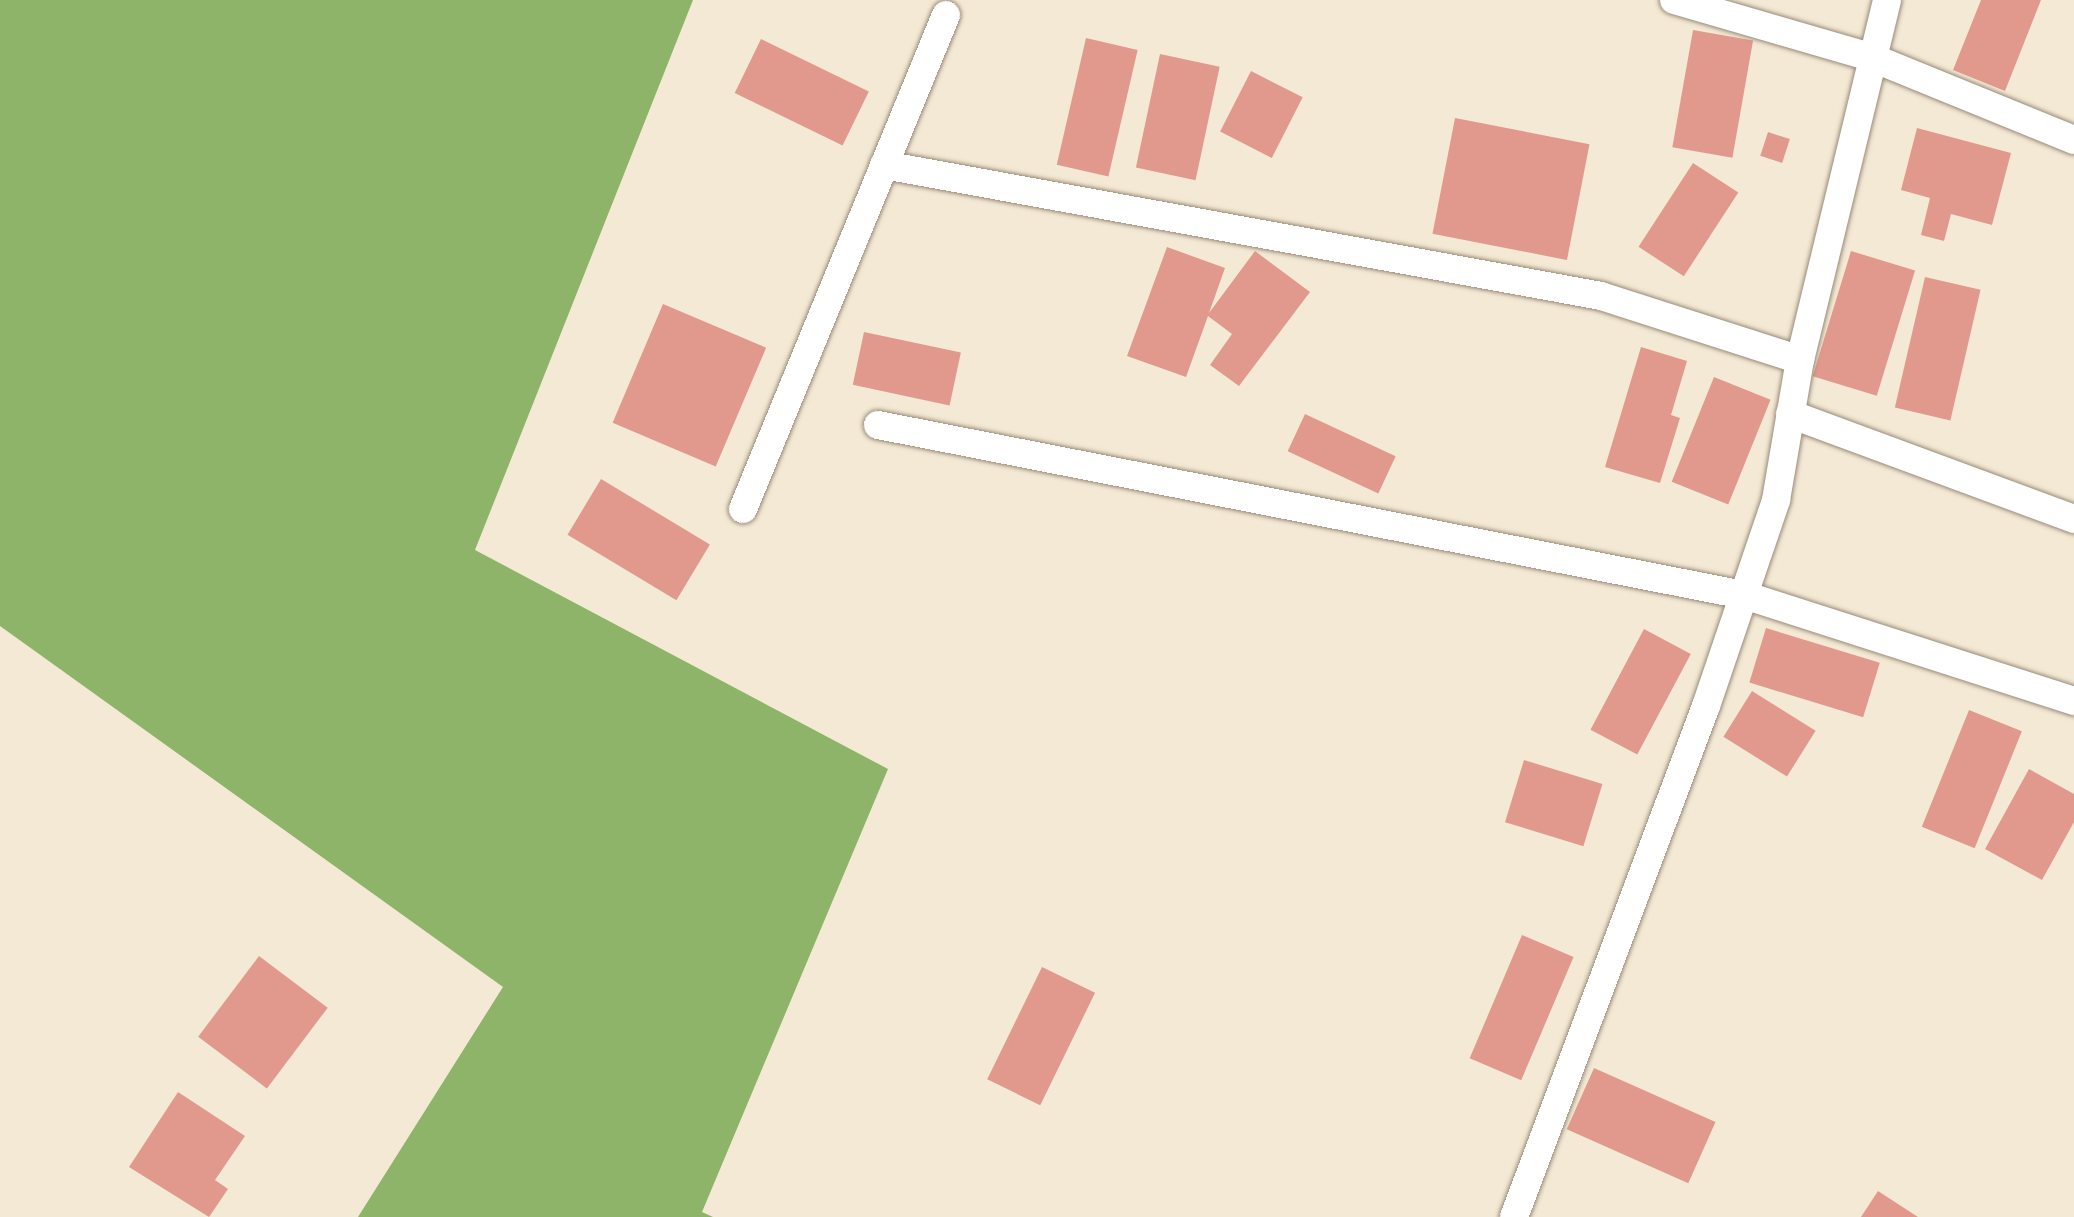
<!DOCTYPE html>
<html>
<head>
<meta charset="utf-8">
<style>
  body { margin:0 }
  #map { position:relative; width:2074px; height:1217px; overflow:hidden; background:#f4e9d4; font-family:Vollkorn,serif }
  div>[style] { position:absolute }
  .forest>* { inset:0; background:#8db469 }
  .building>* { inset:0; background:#e2998d; transform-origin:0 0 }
  .roads { filter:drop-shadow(0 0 2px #988a79) drop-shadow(0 0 2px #988a79) }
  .street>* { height:28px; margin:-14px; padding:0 14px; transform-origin:14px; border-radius:14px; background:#fff }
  span { translate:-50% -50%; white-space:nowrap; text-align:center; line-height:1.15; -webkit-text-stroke:6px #f7f3e8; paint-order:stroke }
</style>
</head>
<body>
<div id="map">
  <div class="forest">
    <i style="clip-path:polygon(0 0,693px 0,475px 550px,888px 769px,702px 1212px,713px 1217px,358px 1217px,503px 987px,0 626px)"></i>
  </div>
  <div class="building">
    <i style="clip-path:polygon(1981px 0,2041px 0,2005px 91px,1953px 70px)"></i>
    <i style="left:1693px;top:30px;width:61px;height:119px;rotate:10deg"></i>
    <i style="left:1086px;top:38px;width:53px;height:130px;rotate:13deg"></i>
    <i style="left:761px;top:39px;width:120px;height:60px;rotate:26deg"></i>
    <i style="left:1160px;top:54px;width:61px;height:116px;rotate:12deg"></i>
    <i style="left:1251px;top:71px;width:58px;height:68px;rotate:27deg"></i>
    <i style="left:1455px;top:118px;width:137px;height:118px;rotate:11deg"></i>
    <i style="clip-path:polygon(1917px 128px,2011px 153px,1992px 225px,1951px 214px,1944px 241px,1921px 235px,1930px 198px,1901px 190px)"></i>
    <i style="left:1768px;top:132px;width:23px;height:25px;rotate:18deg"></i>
    <i style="left:1693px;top:163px;width:54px;height:100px;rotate:33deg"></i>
    <i style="clip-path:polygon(1167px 247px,1225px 268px,1209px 313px,1255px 251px,1310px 292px,1239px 386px,1210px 365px,1232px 334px,1208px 316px,1186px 377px,1127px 356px)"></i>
    <i style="left:1851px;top:251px;width:67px;height:131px;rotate:17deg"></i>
    <i style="left:1925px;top:277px;width:57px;height:134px;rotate:13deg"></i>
    <i style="left:663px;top:304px;width:112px;height:129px;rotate:23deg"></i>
    <i style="left:864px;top:332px;width:99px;height:54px;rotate:12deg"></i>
    <i style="clip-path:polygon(1641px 347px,1687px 361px,1671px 415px,1680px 418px,1660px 483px,1605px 467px)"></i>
    <i style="left:1714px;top:377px;width:61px;height:113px;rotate:22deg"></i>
    <i style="left:1305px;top:414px;width:100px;height:41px;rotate:25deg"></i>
    <i style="left:601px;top:479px;width:127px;height:65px;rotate:31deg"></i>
    <i style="left:1766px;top:628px;width:119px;height:57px;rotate:17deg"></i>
    <i style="left:1644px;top:629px;width:53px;height:114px;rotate:28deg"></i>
    <i style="left:1752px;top:691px;width:75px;height:54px;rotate:32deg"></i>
    <i style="left:1969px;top:710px;width:57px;height:126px;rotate:22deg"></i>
    <i style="left:1524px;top:760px;width:82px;height:65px;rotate:17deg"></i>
    <i style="clip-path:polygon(2029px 769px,2074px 794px,2074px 822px,2042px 880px,1985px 849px)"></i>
    <i style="left:1522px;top:935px;width:56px;height:134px;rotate:23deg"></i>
    <i style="left:259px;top:956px;width:86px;height:101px;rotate:37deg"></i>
    <i style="left:1042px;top:967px;width:59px;height:125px;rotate:26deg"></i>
    <i style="left:1594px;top:1068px;width:133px;height:67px;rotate:24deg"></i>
    <i style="clip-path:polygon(178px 1092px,245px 1136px,215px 1180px,228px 1189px,209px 1217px,129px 1167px)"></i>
    <i style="clip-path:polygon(1878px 1191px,1918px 1217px,1861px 1217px)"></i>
  </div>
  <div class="roads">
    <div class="street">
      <i style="left:1674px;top:0;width:207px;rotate:16.2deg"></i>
      <i style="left:1873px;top:58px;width:217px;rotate:22.2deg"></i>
      <i style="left:884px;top:165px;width:729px;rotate:10.35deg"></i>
      <i style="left:1601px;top:296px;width:209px;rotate:17.8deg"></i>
      <i style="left:1800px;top:360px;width:370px;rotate:-76.4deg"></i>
      <i style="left:1790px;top:414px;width:303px;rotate:20.3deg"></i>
      <i style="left:878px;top:425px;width:883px;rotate:11.11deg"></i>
      <i style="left:1744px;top:595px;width:347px;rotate:17.8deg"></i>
      <i style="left:743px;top:509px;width:534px;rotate:-67.66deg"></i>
      <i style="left:1514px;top:1217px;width:546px;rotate:-69.41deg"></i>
      <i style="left:1706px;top:706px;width:218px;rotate:-71.2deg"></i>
      <i style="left:1776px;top:500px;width:142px;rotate:-80.3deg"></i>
    </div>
  </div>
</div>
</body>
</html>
